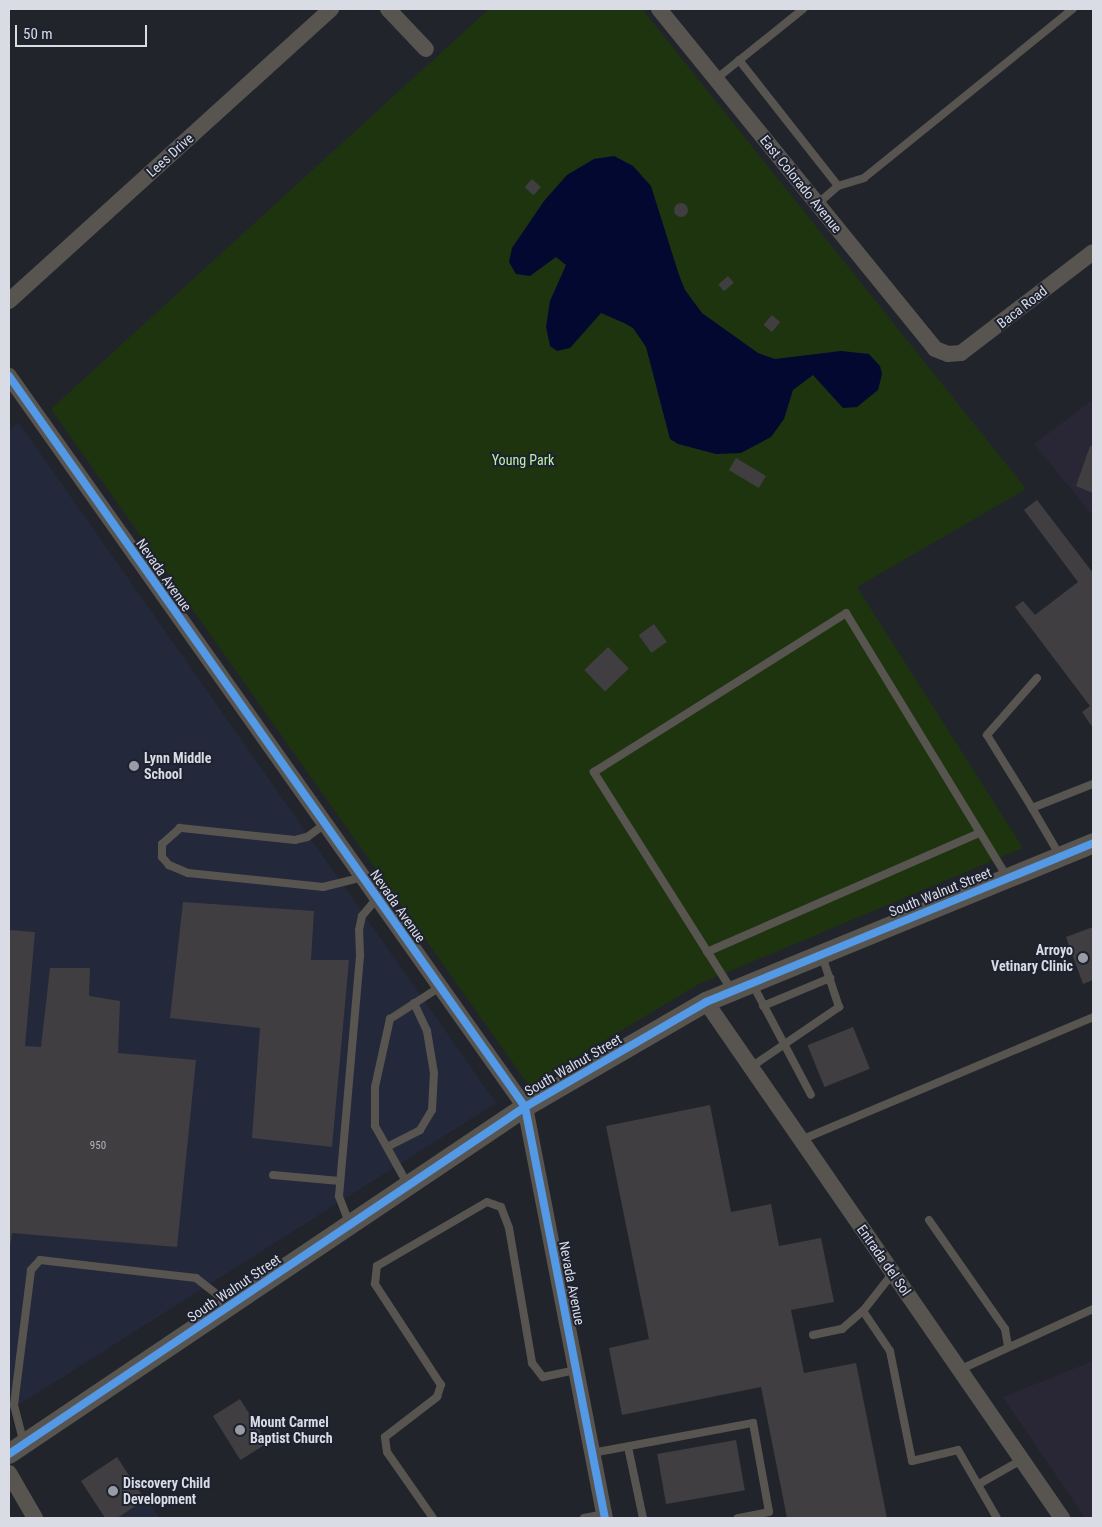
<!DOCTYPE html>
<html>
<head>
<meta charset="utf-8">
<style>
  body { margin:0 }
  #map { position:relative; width:1102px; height:1527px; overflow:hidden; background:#22242c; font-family:"Roboto Condensed",sans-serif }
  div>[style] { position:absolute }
  .commercial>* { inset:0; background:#292736 }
  .built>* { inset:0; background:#24283b }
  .green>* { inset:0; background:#1d340f }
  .water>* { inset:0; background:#030831 }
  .building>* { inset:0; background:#403e40; transform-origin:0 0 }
  .round { border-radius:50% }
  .service>* { height:8px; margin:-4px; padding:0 4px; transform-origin:4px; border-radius:4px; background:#585550 }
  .minor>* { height:16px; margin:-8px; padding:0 8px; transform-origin:8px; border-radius:8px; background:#585550 }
  .tertiary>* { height:20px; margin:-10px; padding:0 10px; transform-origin:10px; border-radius:10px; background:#585550 }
  .cycleway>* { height:8px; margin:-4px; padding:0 4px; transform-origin:4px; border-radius:4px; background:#5399e6 }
  .dots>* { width:14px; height:14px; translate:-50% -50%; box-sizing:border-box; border:2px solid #1e2230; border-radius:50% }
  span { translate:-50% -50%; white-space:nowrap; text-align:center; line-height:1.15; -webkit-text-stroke:4px #1e2230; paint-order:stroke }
  .number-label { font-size:11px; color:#b3b4bc }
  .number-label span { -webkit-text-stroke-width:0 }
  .street-label { font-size:14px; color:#d9dce5 }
  .park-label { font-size:14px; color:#bff3a4 }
  .poi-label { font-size:14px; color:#d9dce5; font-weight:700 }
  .left { translate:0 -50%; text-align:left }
  .right { translate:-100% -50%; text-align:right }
  .frame { position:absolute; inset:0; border:10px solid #d9dce5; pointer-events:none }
  .scale { position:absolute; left:15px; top:25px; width:132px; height:22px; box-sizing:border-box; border:2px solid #d9dce5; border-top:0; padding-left:6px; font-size:15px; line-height:18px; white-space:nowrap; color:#d9dce5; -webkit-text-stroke:4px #1e2230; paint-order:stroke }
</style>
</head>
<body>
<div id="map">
  <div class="commercial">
    <i style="clip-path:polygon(1093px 400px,1093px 516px,1034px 444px)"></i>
    <i style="clip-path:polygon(1093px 1361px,1093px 1518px,1085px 1518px,1003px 1397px)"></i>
  </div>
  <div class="built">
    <i style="clip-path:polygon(19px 423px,496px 1103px,9px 1411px,9px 430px)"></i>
    <i style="clip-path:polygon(148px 1499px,159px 1518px,116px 1518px)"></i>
  </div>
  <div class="green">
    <i style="clip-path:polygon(489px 9px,642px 9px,1026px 489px,857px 587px,1023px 848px,697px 985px,529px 1086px,51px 409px)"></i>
  </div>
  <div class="water">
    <i style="clip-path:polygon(614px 156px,633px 166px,651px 186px,679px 275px,685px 290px,702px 313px,758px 353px,775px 359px,841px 351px,869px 354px,880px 366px,882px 374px,878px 390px,857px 407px,843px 408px,813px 375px,793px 390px,784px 419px,771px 437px,741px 453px,716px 454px,678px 444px,670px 439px,646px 347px,633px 328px,624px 323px,601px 313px,570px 348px,557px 351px,550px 346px,546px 327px,550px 301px,566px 265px,556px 257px,530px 276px,516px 274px,509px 262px,512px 248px,544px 201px,567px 175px,594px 159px)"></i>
  </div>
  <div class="building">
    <i style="left:532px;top:179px;width:12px;height:11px;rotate:42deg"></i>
    <i class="round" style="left:674px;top:203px;width:14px;height:14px"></i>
    <i style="left:728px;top:276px;width:9px;height:13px;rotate:49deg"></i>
    <i style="left:772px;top:315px;width:11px;height:13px;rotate:41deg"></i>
    <i style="clip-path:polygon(1090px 446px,1093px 447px,1093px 493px,1076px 486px)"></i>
    <i style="left:736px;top:458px;width:35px;height:14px;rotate:31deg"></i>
    <i style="clip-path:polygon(1037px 500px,1093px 573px,1093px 728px,1082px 712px,1090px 706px,1015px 607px,1023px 601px,1035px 615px,1078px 582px,1024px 510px)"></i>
    <i style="left:654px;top:624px;width:22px;height:19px;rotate:54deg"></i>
    <i style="left:608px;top:647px;width:30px;height:33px;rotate:46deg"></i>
    <i style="clip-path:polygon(183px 902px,314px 911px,311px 960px,349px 960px,332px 1147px,252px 1138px,260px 1028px,170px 1018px)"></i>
    <i style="clip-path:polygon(1093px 927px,1093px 980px,1083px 984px,1066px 937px)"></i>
    <i style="clip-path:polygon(9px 930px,35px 932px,25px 1046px,41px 1047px,50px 968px,90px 968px,89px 996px,120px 1001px,118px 1053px,196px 1060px,177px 1247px,12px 1233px,9px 1253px)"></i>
    <i style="left:853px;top:1027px;width:45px;height:49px;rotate:68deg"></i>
    <i style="clip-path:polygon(710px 1105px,731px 1212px,771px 1204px,779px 1246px,821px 1238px,834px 1302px,791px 1310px,804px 1373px,856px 1363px,887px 1518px,787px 1518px,761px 1387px,622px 1415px,609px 1348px,649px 1339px,606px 1126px)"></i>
    <i style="left:240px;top:1399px;width:52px;height:32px;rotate:58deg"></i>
    <i style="left:736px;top:1440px;width:51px;height:80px;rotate:80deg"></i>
    <i style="clip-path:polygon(117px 1457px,145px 1500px,117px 1518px,105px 1518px,81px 1481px)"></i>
  </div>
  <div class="service">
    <i style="left:739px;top:60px;width:160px;rotate:51.8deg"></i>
    <i style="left:838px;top:186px;width:28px;rotate:139deg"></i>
    <i style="left:716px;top:79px;width:112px;rotate:-38.8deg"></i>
    <i style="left:838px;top:186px;width:27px;rotate:-17deg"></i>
    <i style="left:864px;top:178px;width:269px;rotate:-39deg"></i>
    <i style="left:1037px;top:678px;width:76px;rotate:131.3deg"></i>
    <i style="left:987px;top:735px;width:86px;rotate:58.3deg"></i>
    <i style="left:1032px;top:808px;width:66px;rotate:-21.5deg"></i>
    <i style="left:1032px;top:808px;width:56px;rotate:59.7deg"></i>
    <i style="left:325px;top:824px;width:22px;rotate:144deg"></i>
    <i style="left:307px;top:837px;width:12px;rotate:166deg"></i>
    <i style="left:295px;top:840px;width:116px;rotate:-174deg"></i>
    <i style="left:180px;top:828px;width:24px;rotate:138deg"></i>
    <i style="left:162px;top:844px;width:13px;rotate:90deg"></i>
    <i style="left:162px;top:857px;width:11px;rotate:49deg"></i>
    <i style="left:169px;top:865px;width:21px;rotate:23deg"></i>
    <i style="left:188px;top:873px;width:136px;rotate:5.9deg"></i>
    <i style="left:323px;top:887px;width:41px;rotate:-14deg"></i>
    <i style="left:707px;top:952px;width:298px;rotate:-23.6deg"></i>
    <i style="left:753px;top:985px;width:124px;rotate:62.2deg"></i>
    <i style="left:731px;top:989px;width:257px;rotate:-122.3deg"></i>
    <i style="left:594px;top:772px;width:298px;rotate:-32.2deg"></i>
    <i style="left:846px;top:613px;width:311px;rotate:58.6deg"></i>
    <i style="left:763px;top:1006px;width:73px;rotate:-22.7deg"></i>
    <i style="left:751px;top:1067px;width:107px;rotate:-34.3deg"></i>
    <i style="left:839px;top:1007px;width:54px;rotate:-108.4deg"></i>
    <i style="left:801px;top:1140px;width:317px;rotate:-22.8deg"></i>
    <i style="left:387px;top:1147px;width:37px;rotate:-27deg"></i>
    <i style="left:420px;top:1130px;width:23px;rotate:-59deg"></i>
    <i style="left:432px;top:1110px;width:37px;rotate:-87deg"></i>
    <i style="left:434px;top:1073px;width:43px;rotate:-99.5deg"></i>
    <i style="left:427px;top:1031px;width:31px;rotate:-115deg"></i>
    <i style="left:273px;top:1175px;width:67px;rotate:5.1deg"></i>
    <i style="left:408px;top:1185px;width:68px;rotate:-119.2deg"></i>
    <i style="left:375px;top:1126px;width:39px;rotate:-90deg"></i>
    <i style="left:375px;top:1087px;width:70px;rotate:-77.6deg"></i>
    <i style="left:390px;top:1019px;width:59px;rotate:-32.6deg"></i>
    <i style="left:929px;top:1220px;width:133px;rotate:55.1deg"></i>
    <i style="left:1005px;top:1329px;width:17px;rotate:80deg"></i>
    <i style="left:350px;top:1225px;width:31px;rotate:-111deg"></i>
    <i style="left:339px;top:1196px;width:242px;rotate:-85deg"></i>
    <i style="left:360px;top:955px;width:25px;rotate:-92deg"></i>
    <i style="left:359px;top:930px;width:14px;rotate:-78deg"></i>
    <i style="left:362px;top:916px;width:23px;rotate:-50deg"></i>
    <i style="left:863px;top:1311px;width:48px;rotate:56deg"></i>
    <i style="left:890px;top:1351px;width:112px;rotate:78.7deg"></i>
    <i style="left:912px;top:1461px;width:47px;rotate:-13.4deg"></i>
    <i style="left:958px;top:1450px;width:78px;rotate:60.2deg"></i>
    <i style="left:813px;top:1335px;width:30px;rotate:-12deg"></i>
    <i style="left:842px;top:1329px;width:28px;rotate:-41deg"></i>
    <i style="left:863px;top:1311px;width:48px;rotate:-51.7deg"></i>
    <i style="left:959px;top:1370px;width:147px;rotate:-24.5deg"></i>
    <i style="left:24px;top:1444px;width:40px;rotate:-104.4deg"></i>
    <i style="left:14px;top:1405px;width:136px;rotate:-82.8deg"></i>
    <i style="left:31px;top:1270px;width:13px;rotate:-48deg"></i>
    <i style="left:40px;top:1260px;width:157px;rotate:6.6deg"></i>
    <i style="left:196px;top:1278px;width:42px;rotate:38.2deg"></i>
    <i style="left:628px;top:1447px;width:73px;rotate:78.1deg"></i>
    <i style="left:592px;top:1453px;width:164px;rotate:-10.6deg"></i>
    <i style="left:753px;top:1423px;width:90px;rotate:79.8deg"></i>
    <i style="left:769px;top:1512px;width:32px;rotate:169deg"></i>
    <i style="left:979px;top:1484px;width:51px;rotate:-29.6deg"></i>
    <i style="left:433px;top:1518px;width:80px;rotate:-124.9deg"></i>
    <i style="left:387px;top:1452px;width:15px;rotate:-98deg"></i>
    <i style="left:385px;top:1437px;width:66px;rotate:-37.6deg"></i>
    <i style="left:437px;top:1397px;width:13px;rotate:-72deg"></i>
    <i style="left:441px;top:1385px;width:121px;rotate:-123.2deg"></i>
    <i style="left:375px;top:1284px;width:18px;rotate:-84deg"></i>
    <i style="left:377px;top:1266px;width:127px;rotate:-30.2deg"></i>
    <i style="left:487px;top:1202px;width:15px;rotate:20deg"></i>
    <i style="left:501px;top:1207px;width:22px;rotate:69deg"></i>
    <i style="left:509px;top:1228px;width:137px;rotate:80.3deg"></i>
    <i style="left:532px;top:1363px;width:18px;rotate:52deg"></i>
    <i style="left:543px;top:1377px;width:34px;rotate:-12deg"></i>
    <i style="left:584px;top:1518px;width:20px;rotate:-11deg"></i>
  </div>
  <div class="minor">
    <i style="left:388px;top:9px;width:55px;rotate:46.5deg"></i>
    <i style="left:659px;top:9px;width:438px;rotate:50.9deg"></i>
    <i style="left:935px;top:349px;width:14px;rotate:21deg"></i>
    <i style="left:948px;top:354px;width:13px;rotate:-4deg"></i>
    <i style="left:961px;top:353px;width:166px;rotate:-37.4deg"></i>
    <i style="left:9px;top:301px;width:435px;rotate:-42.2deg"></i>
    <i style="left:9px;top:376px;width:895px;rotate:54.78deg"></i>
    <i style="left:525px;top:1107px;width:419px;rotate:79deg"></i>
    <i style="left:706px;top:1002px;width:627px;rotate:55.4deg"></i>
    <i style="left:9px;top:1473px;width:52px;rotate:60deg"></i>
  </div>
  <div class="tertiary">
    <i style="left:9px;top:1454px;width:622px;rotate:-33.92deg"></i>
    <i style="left:525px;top:1107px;width:209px;rotate:-30.1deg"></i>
    <i style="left:706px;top:1002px;width:418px;rotate:-22.3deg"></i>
  </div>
  <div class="cycleway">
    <i style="left:9px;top:376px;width:895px;rotate:54.78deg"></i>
    <i style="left:525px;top:1107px;width:419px;rotate:79deg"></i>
    <i style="left:9px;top:1454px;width:622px;rotate:-33.92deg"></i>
    <i style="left:525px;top:1107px;width:209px;rotate:-30.1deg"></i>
    <i style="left:706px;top:1002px;width:418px;rotate:-22.3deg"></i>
  </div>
  <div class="dots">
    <i style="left:134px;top:766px;background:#999ca4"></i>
    <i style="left:1083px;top:958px;background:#999ca4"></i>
    <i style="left:240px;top:1430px;background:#999ca4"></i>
    <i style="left:113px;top:1491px;background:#999ca4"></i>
  </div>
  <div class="number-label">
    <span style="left:98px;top:1146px">950</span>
  </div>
  <div class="street-label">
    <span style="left:170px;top:155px;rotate:-42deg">Lees Drive</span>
    <span style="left:801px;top:184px;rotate:51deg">East Colorado Avenue</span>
    <span style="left:1022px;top:307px;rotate:-38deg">Baca Road</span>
    <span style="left:164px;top:575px;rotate:55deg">Nevada Avenue</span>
    <span style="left:940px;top:892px;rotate:-22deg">South Walnut Street</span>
    <span style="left:398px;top:906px;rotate:55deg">Nevada Avenue</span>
    <span style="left:573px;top:1065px;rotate:-30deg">South Walnut Street</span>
    <span style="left:884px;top:1260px;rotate:55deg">Entrada del Sol</span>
    <span style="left:572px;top:1283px;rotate:79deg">Nevada Avenue</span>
    <span style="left:234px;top:1288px;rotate:-34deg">South Walnut Street</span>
  </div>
  <div class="park-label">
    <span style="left:523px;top:460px">Young Park</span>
  </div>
  <div class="poi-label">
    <span class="left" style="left:144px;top:766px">Lynn Middle<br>School</span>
    <span class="right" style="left:1073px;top:958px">Arroyo<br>Vetinary Clinic</span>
    <span class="left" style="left:250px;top:1430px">Mount Carmel<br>Baptist Church</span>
    <span class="left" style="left:123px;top:1491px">Discovery Child<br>Development</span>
  </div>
  <div class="frame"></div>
  <div class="scale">50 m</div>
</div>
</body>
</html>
